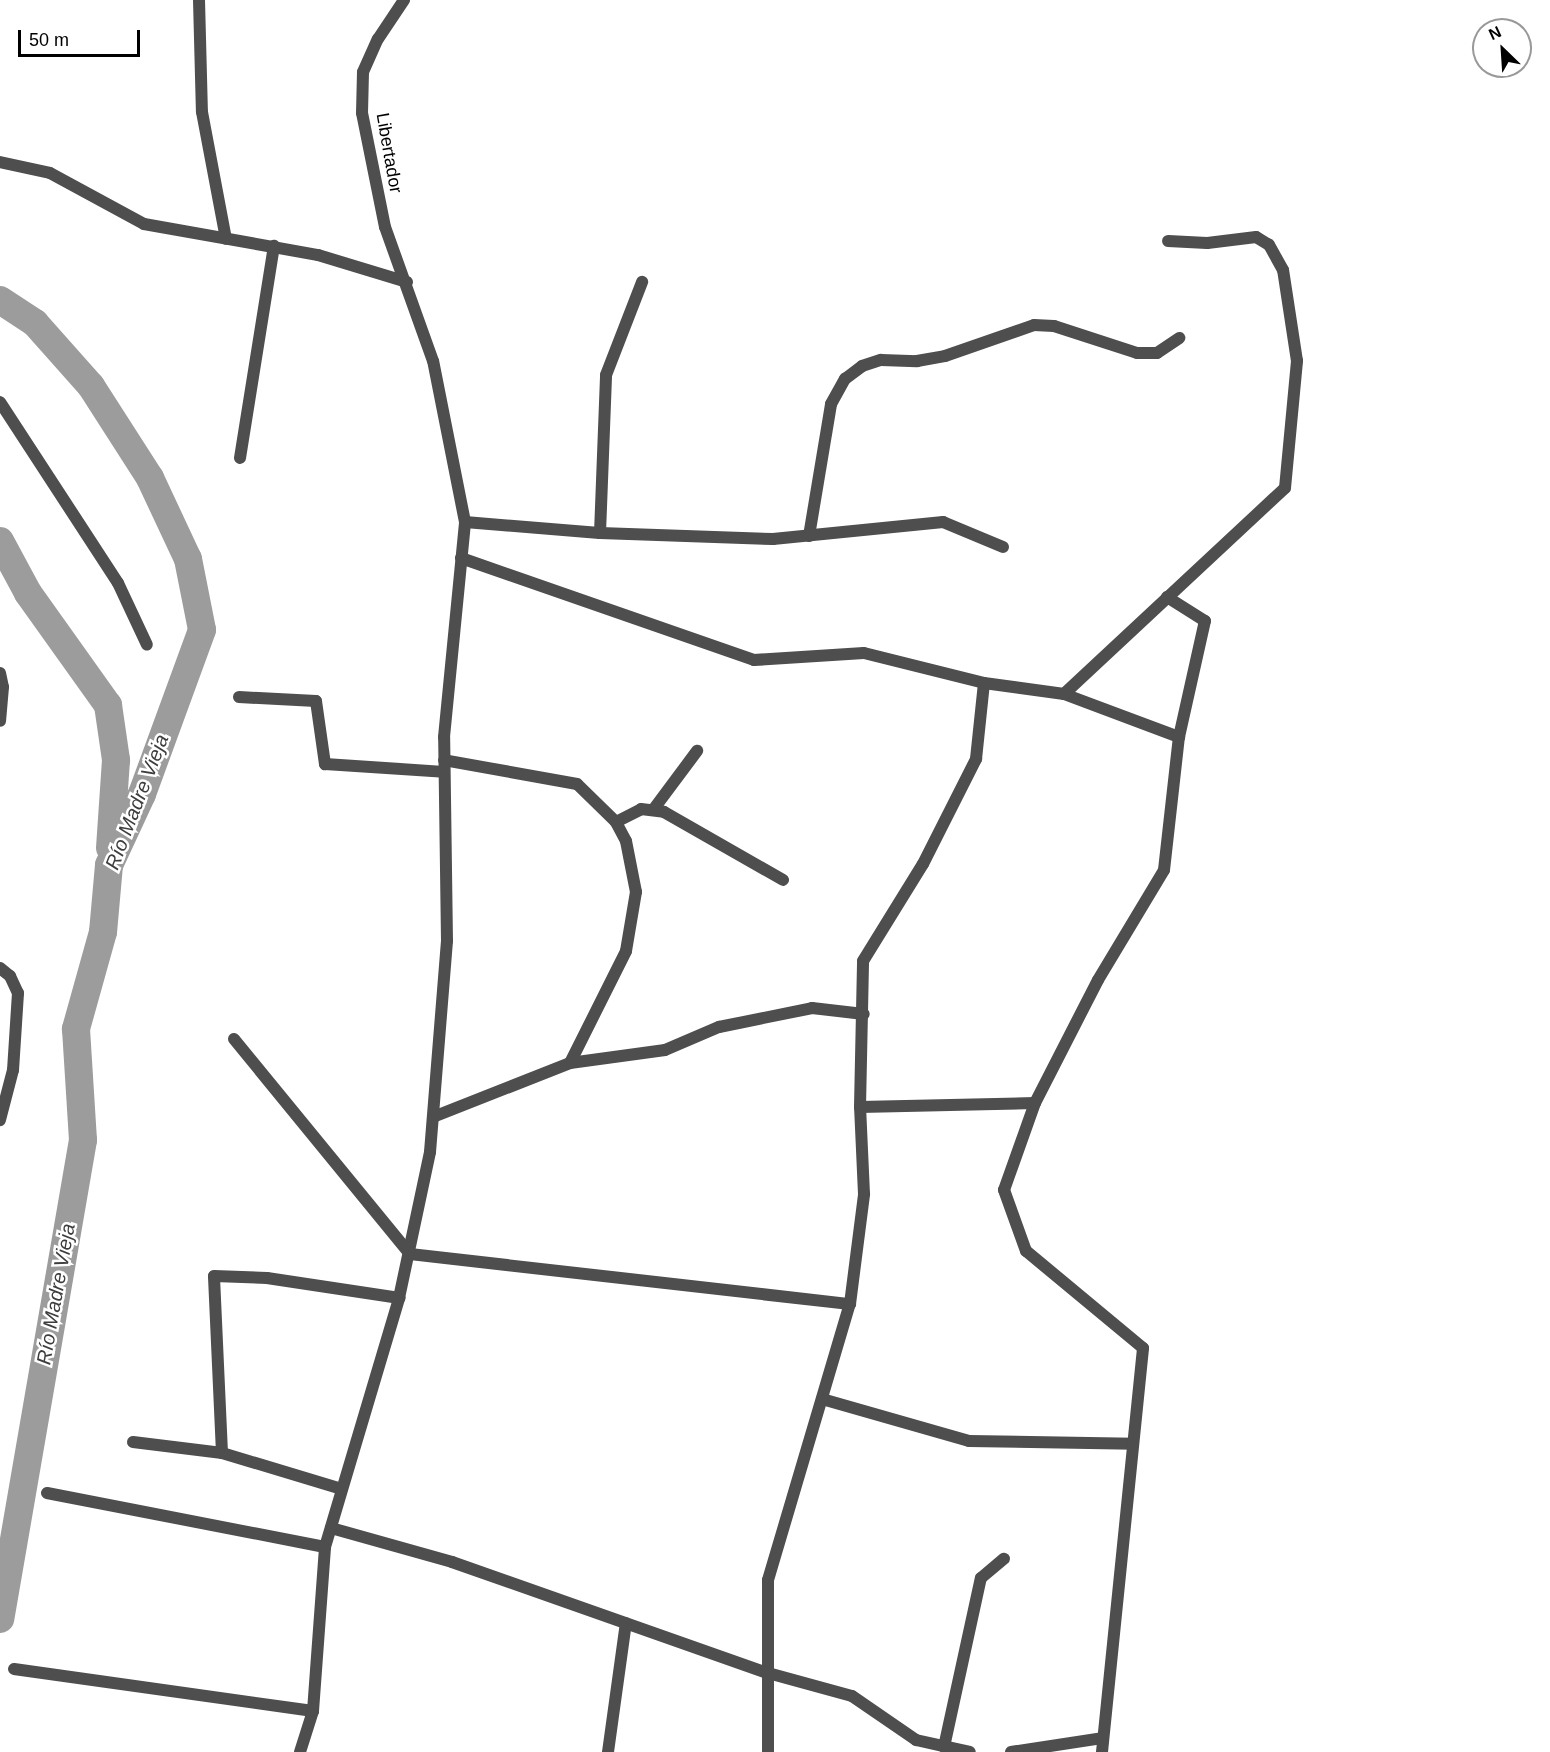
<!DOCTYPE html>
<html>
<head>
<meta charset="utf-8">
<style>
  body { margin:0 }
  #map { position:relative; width:1550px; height:1752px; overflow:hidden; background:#fff; font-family:Helvetica,sans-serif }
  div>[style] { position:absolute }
  .river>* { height:28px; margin:-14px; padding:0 14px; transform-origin:14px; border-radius:14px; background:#9c9c9c }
  .street>* { height:12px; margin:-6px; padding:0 6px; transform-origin:6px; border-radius:6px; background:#4e4e4e }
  span { translate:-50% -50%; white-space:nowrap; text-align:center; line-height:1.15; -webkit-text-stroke:5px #fff; paint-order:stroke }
  .street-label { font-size:18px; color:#000 }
  .water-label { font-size:20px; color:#3d3d3d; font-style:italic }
  .north { position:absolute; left:1472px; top:18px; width:60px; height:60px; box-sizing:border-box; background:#fff; border:2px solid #999; border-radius:50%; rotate:335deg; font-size:16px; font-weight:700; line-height:24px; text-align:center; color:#000 }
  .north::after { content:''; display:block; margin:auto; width:21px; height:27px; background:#000; clip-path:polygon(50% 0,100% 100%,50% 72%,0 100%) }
  .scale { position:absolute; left:18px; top:30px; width:122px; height:27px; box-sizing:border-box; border:3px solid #000; border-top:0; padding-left:8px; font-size:18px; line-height:21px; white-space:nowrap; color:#000; -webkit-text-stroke:4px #fff; paint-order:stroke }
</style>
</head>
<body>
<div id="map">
  <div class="river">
    <i style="left:0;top:300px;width:42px;rotate:33.3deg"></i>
    <i style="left:35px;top:323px;width:84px;rotate:48.4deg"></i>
    <i style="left:91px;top:386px;width:109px;rotate:57.3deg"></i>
    <i style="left:150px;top:478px;width:89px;rotate:64.9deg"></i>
    <i style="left:188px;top:559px;width:72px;rotate:78.8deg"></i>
    <i style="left:202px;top:630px;width:175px;rotate:110.1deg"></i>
    <i style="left:142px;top:794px;width:78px;rotate:114.9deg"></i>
    <i style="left:109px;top:865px;width:67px;rotate:95.1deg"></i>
    <i style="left:103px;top:932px;width:101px;rotate:105.6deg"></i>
    <i style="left:76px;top:1029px;width:111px;rotate:86.4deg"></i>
    <i style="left:83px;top:1140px;width:486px;rotate:99.8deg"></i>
    <i style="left:0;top:541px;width:59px;rotate:61.7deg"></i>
    <i style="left:28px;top:593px;width:138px;rotate:54.5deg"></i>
    <i style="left:108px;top:705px;width:56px;rotate:81.7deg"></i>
    <i style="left:116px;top:760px;width:88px;rotate:93.9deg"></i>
  </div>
  <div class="street">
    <i style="left:199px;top:0;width:112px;rotate:88.5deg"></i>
    <i style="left:202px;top:112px;width:129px;rotate:79.3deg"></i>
    <i style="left:0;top:162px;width:51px;rotate:12.4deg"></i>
    <i style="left:50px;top:173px;width:107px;rotate:28.5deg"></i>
    <i style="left:144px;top:224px;width:177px;rotate:10.1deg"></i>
    <i style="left:318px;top:255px;width:93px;rotate:16.9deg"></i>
    <i style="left:0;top:402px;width:216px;rotate:56.9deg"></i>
    <i style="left:118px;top:583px;width:68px;rotate:64.9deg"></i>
    <i style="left:240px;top:458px;width:215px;rotate:-80.9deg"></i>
    <i style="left:465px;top:522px;width:135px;rotate:4.7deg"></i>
    <i style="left:600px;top:533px;width:173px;rotate:2deg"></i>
    <i style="left:773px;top:539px;width:171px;rotate:-5.7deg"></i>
    <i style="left:943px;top:522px;width:65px;rotate:22.6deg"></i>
    <i style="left:600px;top:533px;width:158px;rotate:-87.8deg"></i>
    <i style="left:606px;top:375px;width:100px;rotate:-68.8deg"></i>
    <i style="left:809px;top:536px;width:134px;rotate:-80.5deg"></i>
    <i style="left:831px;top:404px;width:29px;rotate:-61deg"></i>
    <i style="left:845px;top:379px;width:21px;rotate:-37deg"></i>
    <i style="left:862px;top:366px;width:20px;rotate:-18deg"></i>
    <i style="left:881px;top:360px;width:36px;rotate:2deg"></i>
    <i style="left:917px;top:361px;width:28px;rotate:-10deg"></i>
    <i style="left:945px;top:356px;width:94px;rotate:-19.2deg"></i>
    <i style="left:1034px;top:325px;width:20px;rotate:3deg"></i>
    <i style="left:1054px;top:326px;width:87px;rotate:18deg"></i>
    <i style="left:1137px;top:353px;width:20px"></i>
    <i style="left:1157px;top:353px;width:27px;rotate:-34deg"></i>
    <i style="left:461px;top:558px;width:310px;rotate:19.2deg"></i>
    <i style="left:754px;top:660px;width:110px;rotate:-3.6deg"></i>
    <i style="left:864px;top:653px;width:124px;rotate:14deg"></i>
    <i style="left:0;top:673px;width:14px;rotate:78deg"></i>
    <i style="left:3px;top:687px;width:34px;rotate:95deg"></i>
    <i style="left:1064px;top:694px;width:123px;rotate:20.5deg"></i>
    <i style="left:239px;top:697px;width:77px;rotate:3deg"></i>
    <i style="left:316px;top:701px;width:64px;rotate:81.9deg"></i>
    <i style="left:325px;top:764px;width:119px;rotate:3.8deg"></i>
    <i style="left:653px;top:810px;width:74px;rotate:-53.3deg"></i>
    <i style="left:616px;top:822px;width:28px;rotate:-27deg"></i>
    <i style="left:641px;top:809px;width:23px;rotate:7deg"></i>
    <i style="left:664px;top:812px;width:137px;rotate:29.7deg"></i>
    <i style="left:0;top:968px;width:13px;rotate:39deg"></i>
    <i style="left:10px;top:976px;width:19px;rotate:65deg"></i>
    <i style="left:18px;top:993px;width:77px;rotate:93.7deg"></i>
    <i style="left:13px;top:1070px;width:52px;rotate:104.6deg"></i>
    <i style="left:234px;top:1039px;width:278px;rotate:50.7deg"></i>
    <i style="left:410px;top:1254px;width:443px;rotate:6.5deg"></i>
    <i style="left:570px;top:1063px;width:96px;rotate:-7.8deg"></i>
    <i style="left:665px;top:1050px;width:59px;rotate:-23.1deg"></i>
    <i style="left:719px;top:1027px;width:95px;rotate:-11.5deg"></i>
    <i style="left:812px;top:1008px;width:52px;rotate:6.6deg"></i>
    <i style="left:860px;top:1107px;width:175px;rotate:-1.3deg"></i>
    <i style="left:433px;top:1117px;width:147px;rotate:-21.5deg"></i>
    <i style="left:570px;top:1063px;width:125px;rotate:-63.4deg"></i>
    <i style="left:626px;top:951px;width:60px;rotate:-80.4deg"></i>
    <i style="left:636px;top:892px;width:52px;rotate:-101.1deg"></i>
    <i style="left:626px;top:841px;width:21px;rotate:-118deg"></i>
    <i style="left:616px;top:822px;width:54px;rotate:-135.7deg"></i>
    <i style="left:577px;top:784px;width:135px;rotate:-169.8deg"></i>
    <i style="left:822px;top:1399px;width:153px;rotate:15.9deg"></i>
    <i style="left:969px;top:1441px;width:164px;rotate:1deg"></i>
    <i style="left:133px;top:1442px;width:90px;rotate:7deg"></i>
    <i style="left:222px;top:1453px;width:125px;rotate:16.7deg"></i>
    <i style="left:222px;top:1453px;width:177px;rotate:-92.6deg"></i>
    <i style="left:214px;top:1276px;width:53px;rotate:2.2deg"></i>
    <i style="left:267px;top:1278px;width:134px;rotate:8.6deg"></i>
    <i style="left:47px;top:1493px;width:283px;rotate:11deg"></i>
    <i style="left:331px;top:1528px;width:126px;rotate:15.7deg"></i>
    <i style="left:452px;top:1562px;width:335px;rotate:19.4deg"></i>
    <i style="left:768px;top:1673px;width:87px;rotate:15.3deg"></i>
    <i style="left:852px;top:1696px;width:78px;rotate:34.5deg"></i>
    <i style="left:916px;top:1740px;width:55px;rotate:12.5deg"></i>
    <i style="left:14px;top:1669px;width:302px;rotate:8deg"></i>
    <i style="left:944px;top:1747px;width:173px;rotate:-77.7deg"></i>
    <i style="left:981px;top:1578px;width:30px;rotate:-40deg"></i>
    <i style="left:300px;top:1752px;width:43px;rotate:-72.4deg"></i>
    <i style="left:313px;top:1711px;width:164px;rotate:-85.8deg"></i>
    <i style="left:325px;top:1547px;width:260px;rotate:-73.4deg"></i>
    <i style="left:399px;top:1298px;width:149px;rotate:-78deg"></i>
    <i style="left:430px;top:1152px;width:212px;rotate:-85.4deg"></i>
    <i style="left:447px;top:941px;width:204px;rotate:-90.8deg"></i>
    <i style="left:444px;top:737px;width:216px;rotate:-84.4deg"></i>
    <i style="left:465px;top:522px;width:164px;rotate:-101.2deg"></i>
    <i style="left:433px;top:361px;width:142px;rotate:-109.7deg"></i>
    <i style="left:385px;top:227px;width:116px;rotate:-101.4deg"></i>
    <i style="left:362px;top:113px;width:41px;rotate:-88.6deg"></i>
    <i style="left:363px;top:72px;width:36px;rotate:-66deg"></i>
    <i style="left:378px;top:39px;width:47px;rotate:-56.3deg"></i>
    <i style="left:608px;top:1752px;width:130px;rotate:-82.1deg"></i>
    <i style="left:768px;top:1752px;width:172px;rotate:-90deg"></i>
    <i style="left:768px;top:1580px;width:288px;rotate:-73.5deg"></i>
    <i style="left:850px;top:1304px;width:111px;rotate:-82.7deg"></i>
    <i style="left:864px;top:1194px;width:87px;rotate:-92.6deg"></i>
    <i style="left:860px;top:1107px;width:146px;rotate:-88.8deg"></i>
    <i style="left:863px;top:961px;width:114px;rotate:-58.3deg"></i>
    <i style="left:923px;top:864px;width:118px;rotate:-63.2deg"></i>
    <i style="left:976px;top:759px;width:76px;rotate:-84deg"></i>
    <i style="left:984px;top:683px;width:81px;rotate:7.8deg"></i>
    <i style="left:1064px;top:694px;width:302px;rotate:-43deg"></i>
    <i style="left:1285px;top:488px;width:128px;rotate:-84.6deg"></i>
    <i style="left:1297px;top:361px;width:92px;rotate:-98.7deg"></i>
    <i style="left:1283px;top:270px;width:29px;rotate:-119deg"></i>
    <i style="left:1269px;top:245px;width:15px;rotate:-148deg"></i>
    <i style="left:1256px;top:237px;width:49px;rotate:173deg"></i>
    <i style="left:1207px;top:243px;width:39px;rotate:-177deg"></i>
    <i style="left:1011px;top:1752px;width:92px;rotate:-8.7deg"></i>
    <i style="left:1102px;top:1752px;width:406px;rotate:-84.2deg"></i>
    <i style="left:1143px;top:1348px;width:152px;rotate:-140.3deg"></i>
    <i style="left:1026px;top:1251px;width:65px;rotate:-109.8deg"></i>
    <i style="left:1004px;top:1190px;width:92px;rotate:-70.4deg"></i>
    <i style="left:1035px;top:1103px;width:138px;rotate:-62.9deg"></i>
    <i style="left:1098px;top:980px;width:128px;rotate:-59deg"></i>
    <i style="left:1164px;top:870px;width:134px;rotate:-83.6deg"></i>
    <i style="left:1179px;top:737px;width:119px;rotate:-77.4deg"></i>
    <i style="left:1205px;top:621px;width:45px;rotate:-147.7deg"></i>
  </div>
  <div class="street-label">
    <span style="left:389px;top:153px;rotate:80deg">Libertador</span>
  </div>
  <div class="water-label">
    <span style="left:137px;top:802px;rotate:-69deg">Río Madre Vieja</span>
    <span style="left:56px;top:1294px;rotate:-80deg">Río Madre Vieja</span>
  </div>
  <div class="north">N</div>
  <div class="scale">50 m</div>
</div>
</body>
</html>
